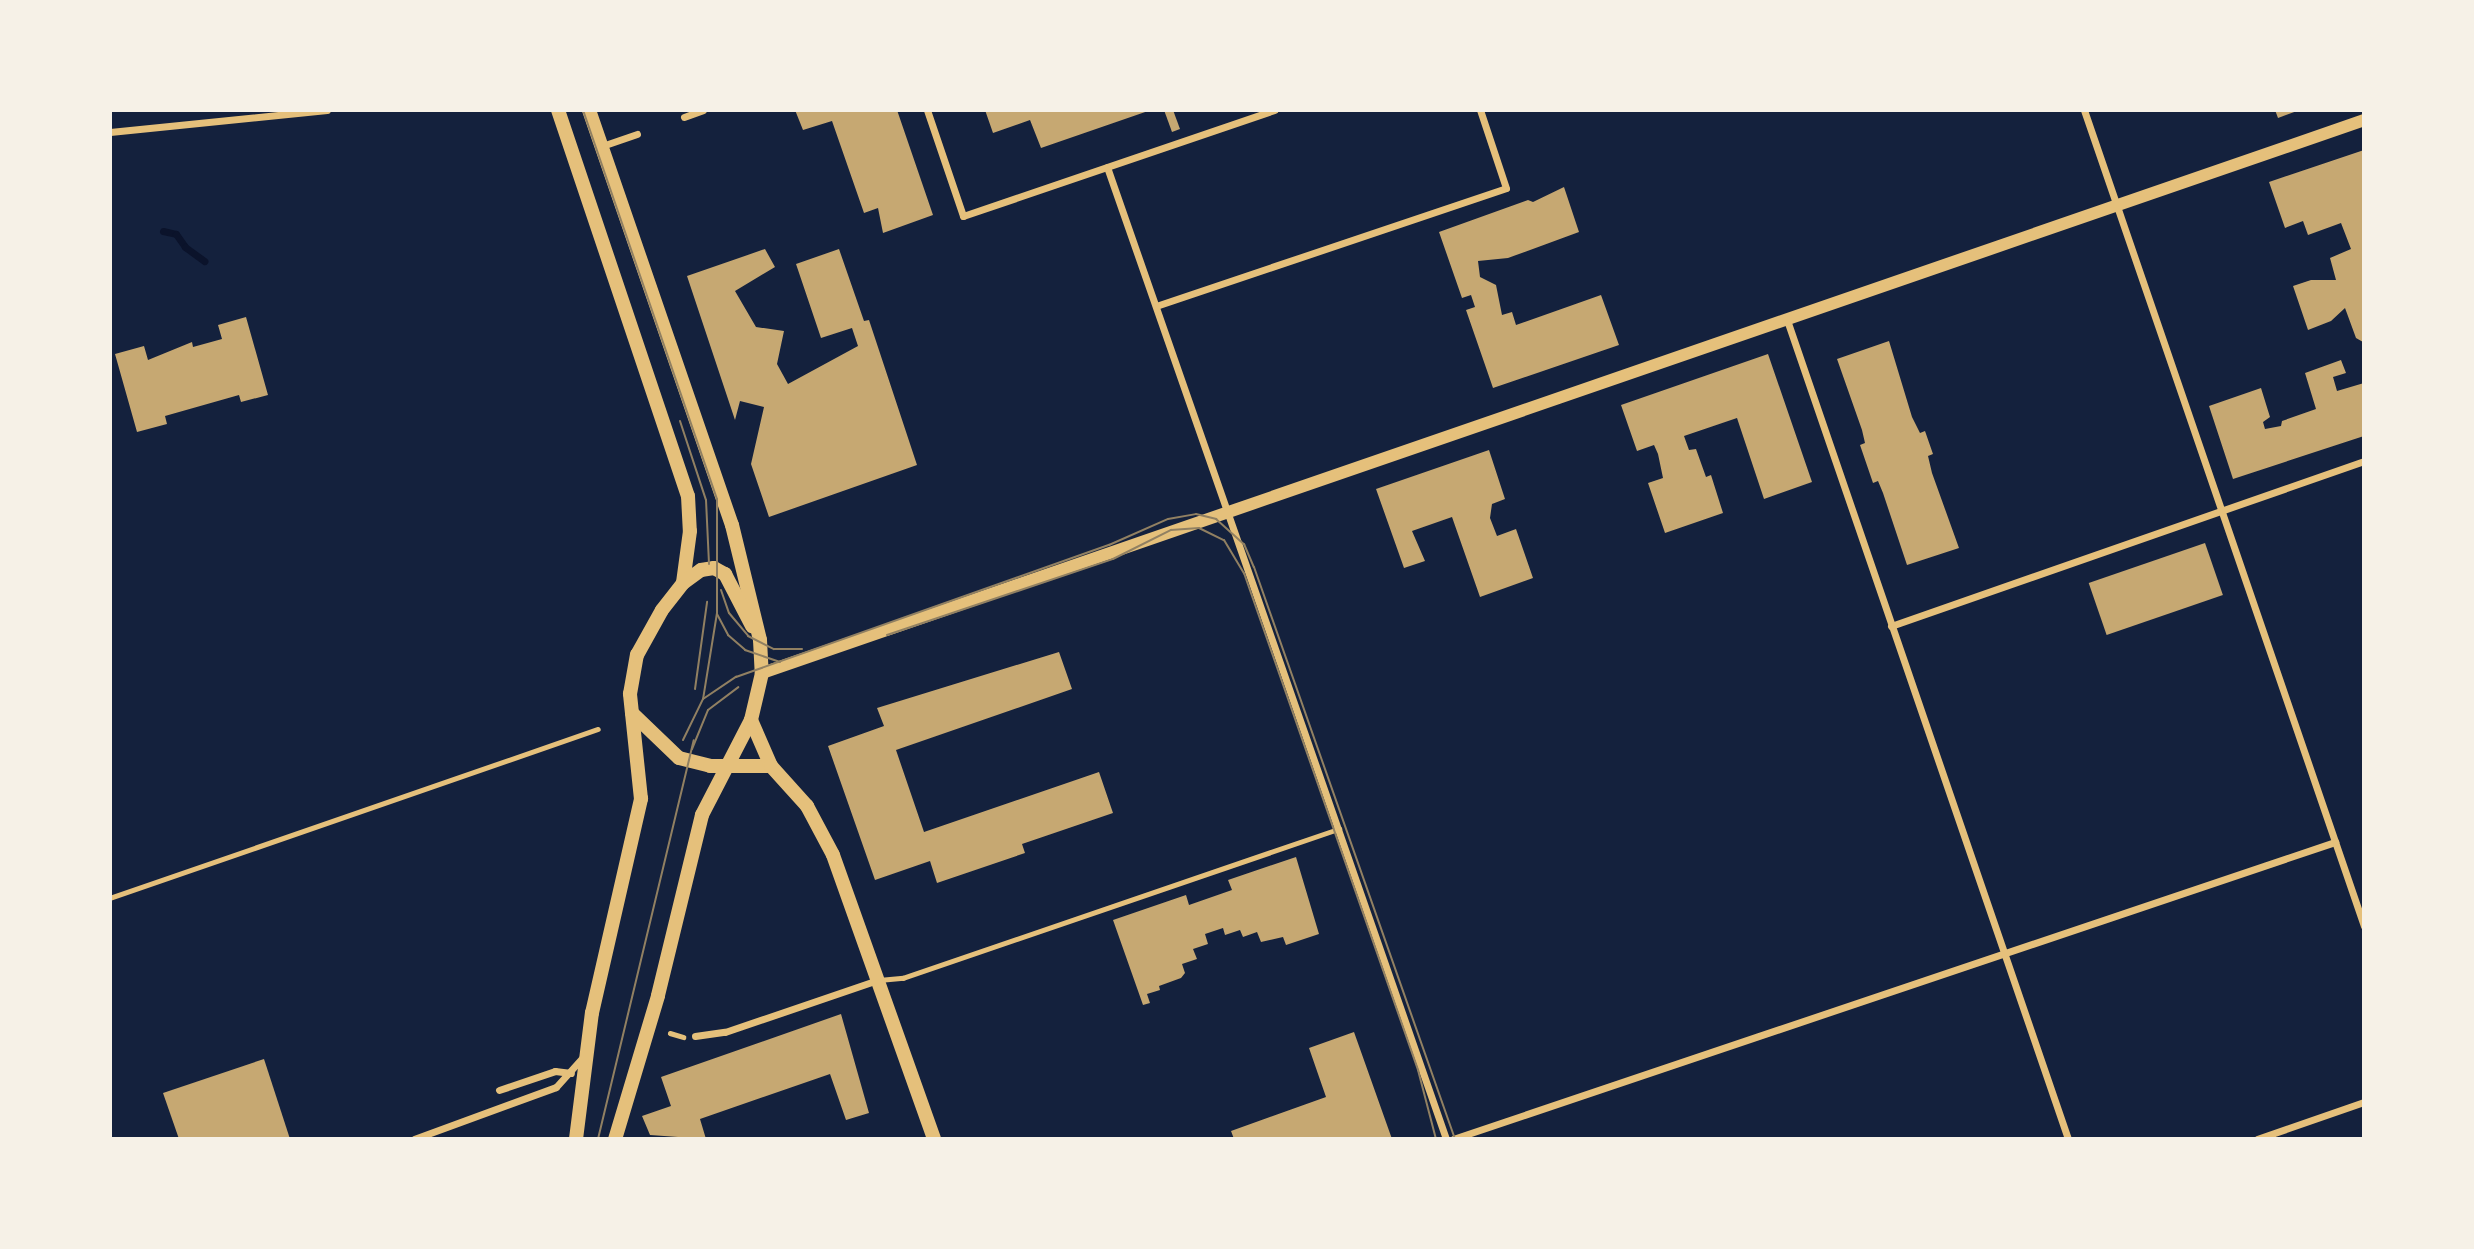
<!DOCTYPE html>
<html>
<head>
<meta charset="utf-8">
<style>
  body { margin:0 }
  #map { position:relative; width:2474px; height:1249px; overflow:hidden; background:#14213d; font-family:Karla,sans-serif }
  div>[style] { position:absolute }
  .stream>* { height:7px; margin:-3.5px; padding:0 3.5px; transform-origin:3.5px; border-radius:3.5px; background:#0b132b }
  .building>* { inset:0; background:#c6a872; transform-origin:0 0 }
  .path>* { height:4.5px; margin:-2.25px; padding:0 2.25px; transform-origin:2.25px; border-radius:2.25px; background:#e5c07b }
  .service>* { height:4.5px; margin:-2.25px; padding:0 2.25px; transform-origin:2.25px; border-radius:2.25px; background:#e5c07b }
  .minor>* { height:7px; margin:-3.5px; padding:0 3.5px; transform-origin:3.5px; border-radius:3.5px; background:#e5c07b }
  .tertiary>* { height:12px; margin:-6px; padding:0 6px; transform-origin:6px; border-radius:6px; background:#e5c07b }
  .secondary>* { height:14px; margin:-7px; padding:0 7px; transform-origin:7px; border-radius:7px; background:#e5c07b }
  .tram>* { height:2px; margin:-1px; padding:0 1px; transform-origin:1px; border-radius:1px; background:#918062 }
  span { translate:-50% -50%; white-space:nowrap; text-align:center; line-height:1.15; -webkit-text-stroke:7px #f6f1e7; paint-order:stroke }
  .frame { position:absolute; inset:0; border:112px solid #f6f1e7; pointer-events:none }
</style>
</head>
<body>
<div id="map">
  <div class="stream">
    <i style="left:163px;top:231px;width:13px;rotate:13deg"></i>
    <i style="left:176px;top:234px;width:16px;rotate:55deg"></i>
    <i style="left:185px;top:247px;width:24px;rotate:36deg"></i>
  </div>
  <div class="building">
    <i style="clip-path:polygon(795px 110px,897px 110px,933px 215px,883px 233px,878px 208px,864px 213px,832px 121px,803px 130px)"></i>
    <i style="clip-path:polygon(985px 110px,1151px 110px,1041px 148px,1030px 120px,993px 133px)"></i>
    <i style="clip-path:polygon(1164px 110px,1173px 110px,1180px 129px,1172px 132px)"></i>
    <i style="clip-path:polygon(2275px 110px,2297px 110px,2297px 111px,2278px 118px)"></i>
    <i style="clip-path:polygon(2364px 150px,2364px 342px,2363px 342px,2356px 338px,2345px 308px,2331px 321px,2308px 330px,2293px 286px,2311px 280px,2336px 280px,2330px 258px,2351px 249px,2341px 223px,2308px 235px,2303px 221px,2285px 228px,2269px 182px)"></i>
    <i style="clip-path:polygon(1564px 187px,1579px 232px,1508px 258px,1478px 261px,1480px 277px,1496px 285px,1502px 315px,1512px 312px,1516px 325px,1601px 295px,1619px 345px,1493px 388px,1466px 310px,1475px 307px,1471px 295px,1462px 298px,1439px 232px,1528px 200px,1533px 202px)"></i>
    <i style="clip-path:polygon(765px 249px,775px 267px,735px 291px,756px 327px,784px 331px,777px 364px,788px 384px,858px 346px,852px 328px,821px 338px,796px 264px,839px 249px,864px 321px,869px 320px,917px 465px,769px 517px,751px 464px,764px 407px,740px 401px,735px 420px,687px 276px)"></i>
    <i style="clip-path:polygon(246px 317px,268px 395px,241px 402px,239px 395px,165px 416px,167px 424px,137px 432px,115px 354px,144px 346px,148px 360px,192px 342px,193px 347px,222px 339px,218px 325px)"></i>
    <i style="clip-path:polygon(1889px 341px,1912px 417px,1920px 433px,1925px 431px,1933px 454px,1928px 456px,1932px 473px,1959px 548px,1907px 565px,1883px 493px,1878px 481px,1873px 483px,1860px 445px,1865px 443px,1862px 430px,1837px 359px)"></i>
    <i style="clip-path:polygon(1768px 354px,1812px 482px,1764px 499px,1737px 418px,1684px 436px,1689px 450px,1696px 449px,1706px 477px,1711px 475px,1723px 513px,1665px 533px,1648px 483px,1663px 478px,1658px 454px,1654px 445px,1637px 451px,1621px 405px)"></i>
    <i style="clip-path:polygon(2341px 360px,2346px 373px,2333px 377px,2337px 391px,2364px 383px,2364px 436px,2233px 479px,2209px 406px,2261px 388px,2270px 417px,2263px 422px,2265px 429px,2281px 426px,2282px 421px,2316px 409px,2305px 373px)"></i>
    <i style="clip-path:polygon(1489px 450px,1505px 499px,1492px 504px,1490px 518px,1497px 536px,1516px 529px,1533px 578px,1480px 597px,1452px 517px,1412px 531px,1425px 561px,1404px 568px,1376px 489px)"></i>
    <i style="left:2205px;top:543px;width:55px;height:123px;rotate:71deg"></i>
    <i style="clip-path:polygon(1059px 652px,1072px 689px,896px 750px,924px 832px,1099px 772px,1113px 813px,1022px 844px,1025px 853px,937px 883px,930px 861px,875px 880px,828px 746px,884px 726px,877px 708px)"></i>
    <i style="clip-path:polygon(1296px 857px,1319px 934px,1286px 945px,1283px 937px,1261px 942px,1257px 932px,1243px 937px,1240px 930px,1225px 935px,1223px 928px,1205px 934px,1208px 944px,1193px 949px,1197px 959px,1182px 964px,1185px 973px,1181px 978px,1159px 986px,1160px 990px,1147px 994px,1150px 1003px,1143px 1005px,1113px 920px,1186px 895px,1189px 905px,1232px 890px,1228px 880px)"></i>
    <i style="clip-path:polygon(841px 1014px,869px 1113px,846px 1120px,830px 1074px,700px 1119px,706px 1139px,650px 1135px,642px 1116px,671px 1106px,661px 1077px)"></i>
    <i style="clip-path:polygon(1354px 1032px,1392px 1139px,1234px 1139px,1231px 1131px,1326px 1097px,1309px 1048px)"></i>
    <i style="clip-path:polygon(264px 1059px,290px 1139px,179px 1139px,163px 1093px)"></i>
  </div>
  <div class="path">
    <i style="left:110px;top:898px;width:516px;rotate:-19.1deg"></i>
    <i style="left:670px;top:1033px;width:14px;rotate:17deg"></i>
  </div>
  <div class="service">
    <i style="left:879px;top:980px;width:24px;rotate:-5deg"></i>
    <i style="left:903px;top:978px;width:461px;rotate:-18.9deg"></i>
  </div>
  <div class="minor">
    <i style="left:927px;top:110px;width:112px;rotate:71.2deg"></i>
    <i style="left:963px;top:216px;width:329px;rotate:-18.8deg"></i>
    <i style="left:2084px;top:110px;width:863px;rotate:71.06deg"></i>
    <i style="left:684px;top:117px;width:20px;rotate:-20deg"></i>
    <i style="left:110px;top:132px;width:218px;rotate:-5.8deg"></i>
    <i style="left:602px;top:146px;width:37px;rotate:-19deg"></i>
    <i style="left:1107px;top:167px;width:1029px;rotate:70.77deg"></i>
    <i style="left:1156px;top:306px;width:369px;rotate:-18.6deg"></i>
    <i style="left:1506px;top:188px;width:82px;rotate:-108.4deg"></i>
    <i style="left:1787px;top:320px;width:866px;rotate:71.06deg"></i>
    <i style="left:1891px;top:626px;width:501px;rotate:-19.23deg"></i>
    <i style="left:695px;top:1036px;width:30px;rotate:-8deg"></i>
    <i style="left:725px;top:1032px;width:162px;rotate:-18.8deg"></i>
    <i style="left:499px;top:1090px;width:59px;rotate:-18.7deg"></i>
    <i style="left:555px;top:1071px;width:16px;rotate:7deg"></i>
    <i style="left:414px;top:1139px;width:151px;rotate:-20.1deg"></i>
    <i style="left:556px;top:1087px;width:40px;rotate:-48deg"></i>
    <i style="left:1453px;top:1139px;width:931px;rotate:-18.61deg"></i>
    <i style="left:2257px;top:1139px;width:113px;rotate:-19.1deg"></i>
  </div>
  <div class="tertiary">
    <i style="left:762px;top:673px;width:1695px;rotate:-19.04deg"></i>
  </div>
  <div class="secondary">
    <i style="left:558px;top:110px;width:407px;rotate:71.4deg"></i>
    <i style="left:688px;top:496px;width:35px;rotate:87deg"></i>
    <i style="left:690px;top:531px;width:52px;rotate:97.7deg"></i>
    <i style="left:589px;top:110px;width:439px;rotate:71deg"></i>
    <i style="left:732px;top:525px;width:118px;rotate:76.3deg"></i>
    <i style="left:760px;top:640px;width:33px;rotate:87deg"></i>
    <i style="left:762px;top:673px;width:48px;rotate:103.2deg"></i>
    <i style="left:751px;top:720px;width:107px;rotate:117.3deg"></i>
    <i style="left:702px;top:815px;width:186px;rotate:103.7deg"></i>
    <i style="left:658px;top:996px;width:149px;rotate:106.7deg"></i>
    <i style="left:632px;top:713px;width:65px;rotate:43.8deg"></i>
    <i style="left:679px;top:758px;width:32px;rotate:14deg"></i>
    <i style="left:710px;top:766px;width:61px"></i>
    <i style="left:751px;top:720px;width:50px;rotate:66.5deg"></i>
    <i style="left:771px;top:766px;width:54px;rotate:48deg"></i>
    <i style="left:807px;top:806px;width:55px;rotate:62deg"></i>
    <i style="left:833px;top:855px;width:301px;rotate:70.4deg"></i>
    <i style="left:576px;top:1139px;width:127px;rotate:-82.8deg"></i>
    <i style="left:592px;top:1013px;width:220px;rotate:-77.1deg"></i>
    <i style="left:641px;top:799px;width:106px;rotate:-96deg"></i>
    <i style="left:630px;top:694px;width:40px;rotate:-80deg"></i>
    <i style="left:637px;top:655px;width:51px;rotate:-60.9deg"></i>
    <i style="left:662px;top:610px;width:34px;rotate:-52deg"></i>
    <i style="left:683px;top:583px;width:22px;rotate:-36deg"></i>
    <i style="left:701px;top:570px;width:13px;rotate:-9deg"></i>
    <i style="left:714px;top:568px;width:13px;rotate:29deg"></i>
    <i style="left:725px;top:574px;width:59px;rotate:62.6deg"></i>
  </div>
  <div class="tram">
    <i style="left:583px;top:110px;width:411px;rotate:71deg"></i>
    <i style="left:717px;top:499px;width:114px;rotate:90deg"></i>
    <i style="left:717px;top:613px;width:87px;rotate:99.2deg"></i>
    <i style="left:680px;top:421px;width:83px;rotate:71.8deg"></i>
    <i style="left:706px;top:500px;width:64px;rotate:87.3deg"></i>
    <i style="left:721px;top:590px;width:24px;rotate:71deg"></i>
    <i style="left:729px;top:613px;width:30px;rotate:50deg"></i>
    <i style="left:748px;top:636px;width:29px;rotate:27deg"></i>
    <i style="left:774px;top:649px;width:28px"></i>
    <i style="left:717px;top:614px;width:24px;rotate:62deg"></i>
    <i style="left:728px;top:635px;width:23px;rotate:41deg"></i>
    <i style="left:745px;top:650px;width:37px;rotate:19deg"></i>
    <i style="left:887px;top:635px;width:238px;rotate:-18.6deg"></i>
    <i style="left:1113px;top:559px;width:65px;rotate:-26.6deg"></i>
    <i style="left:1171px;top:530px;width:28px;rotate:-4deg"></i>
    <i style="left:1199px;top:528px;width:28px;rotate:26deg"></i>
    <i style="left:1224px;top:540px;width:39px;rotate:59deg"></i>
    <i style="left:1244px;top:573px;width:527px;rotate:70.7deg"></i>
    <i style="left:1418px;top:1070px;width:71px;rotate:75.4deg"></i>
    <i style="left:695px;top:689px;width:88px;rotate:-82.1deg"></i>
    <i style="left:683px;top:740px;width:46px;rotate:-64deg"></i>
    <i style="left:703px;top:699px;width:40px;rotate:-34deg"></i>
    <i style="left:736px;top:677px;width:396px;rotate:-19.5deg"></i>
    <i style="left:1109px;top:545px;width:64px;rotate:-23.8deg"></i>
    <i style="left:1168px;top:519px;width:28px;rotate:-10deg"></i>
    <i style="left:1196px;top:514px;width:21px;rotate:14deg"></i>
    <i style="left:1216px;top:519px;width:38px;rotate:42deg"></i>
    <i style="left:1244px;top:544px;width:25px;rotate:67deg"></i>
    <i style="left:1254px;top:567px;width:606px;rotate:70.64deg"></i>
    <i style="left:692px;top:749px;width:42px;rotate:-67.7deg"></i>
    <i style="left:708px;top:710px;width:38px;rotate:-37deg"></i>
    <i style="left:598px;top:1139px;width:410px;rotate:-76.5deg"></i>
  </div>
  <div class="frame"></div>
</div>
</body>
</html>
